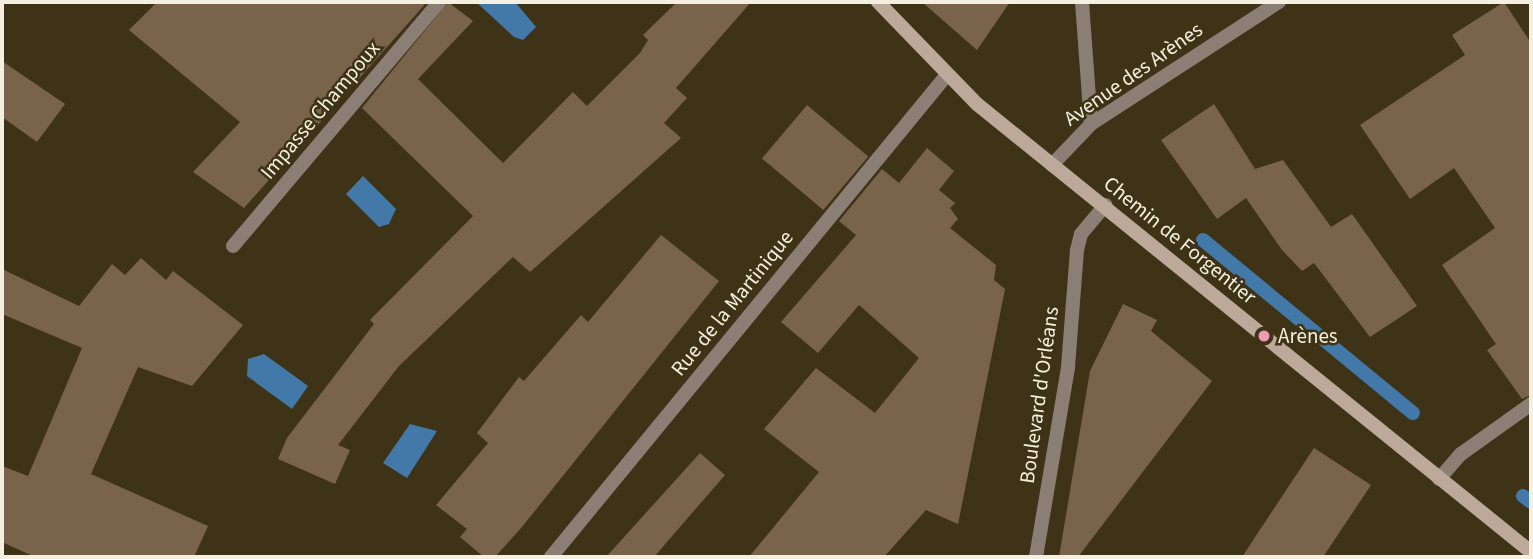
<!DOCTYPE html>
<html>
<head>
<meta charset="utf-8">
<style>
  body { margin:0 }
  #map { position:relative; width:1533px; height:559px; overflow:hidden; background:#3e3317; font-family:"Source Sans 3",sans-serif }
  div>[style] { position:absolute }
  .water>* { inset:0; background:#4279a8 }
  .stream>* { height:14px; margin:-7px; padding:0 7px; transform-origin:7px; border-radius:7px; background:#4279a8 }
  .building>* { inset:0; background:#79644b; transform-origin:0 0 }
  .minor>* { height:14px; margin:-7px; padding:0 7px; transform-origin:7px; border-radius:7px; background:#8b7f75 }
  .secondary>* { height:14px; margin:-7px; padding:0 7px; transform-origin:7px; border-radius:7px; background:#bca99a }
  .dots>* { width:19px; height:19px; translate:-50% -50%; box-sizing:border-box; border:4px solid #3e3317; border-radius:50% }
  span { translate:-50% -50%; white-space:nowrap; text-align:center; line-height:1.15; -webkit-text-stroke:5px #3e3317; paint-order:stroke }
  .street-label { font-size:21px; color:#f5efdf }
  .poi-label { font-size:21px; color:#f5efdf }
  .left { translate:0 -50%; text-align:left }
  .frame { position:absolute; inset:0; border:4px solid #f5efdf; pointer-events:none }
</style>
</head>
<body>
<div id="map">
  <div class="water">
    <i style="clip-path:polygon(476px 2px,515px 2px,536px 27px,523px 40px,514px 37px)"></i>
    <i style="clip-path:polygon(363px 176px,396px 209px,389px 224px,379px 227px,346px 194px)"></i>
    <i style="clip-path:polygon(264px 354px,308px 386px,292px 409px,247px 376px,248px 359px)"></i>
    <i style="clip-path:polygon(410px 424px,437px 431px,407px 478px,383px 463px)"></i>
  </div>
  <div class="stream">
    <i style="left:1203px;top:240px;width:272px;rotate:39.5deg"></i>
    <i style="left:1523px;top:496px;width:10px;rotate:37deg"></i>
  </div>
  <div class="building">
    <i style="clip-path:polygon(157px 2px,427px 2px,244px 208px,193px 172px,240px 122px,129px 30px)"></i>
    <i style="clip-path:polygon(448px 2px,473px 21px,418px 79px,503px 163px,573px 92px,587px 106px,640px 53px,648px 40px,643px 35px,677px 2px,751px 2px,676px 88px,687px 98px,664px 123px,681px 138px,530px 272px,513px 257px,399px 366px,338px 445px,350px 450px,335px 484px,278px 459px,287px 438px,374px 324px,370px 320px,473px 216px,362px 108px)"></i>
    <i style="clip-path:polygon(922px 2px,1010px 2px,977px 50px)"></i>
    <i style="clip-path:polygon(1504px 2px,1531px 43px,1531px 395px,1522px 399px,1487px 350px,1496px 344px,1442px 265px,1495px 228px,1454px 168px,1410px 199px,1360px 125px,1465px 55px,1452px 35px)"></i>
    <i style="clip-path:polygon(2px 61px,65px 104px,37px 142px,2px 117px)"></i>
    <i style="clip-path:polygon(1214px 104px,1255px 169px,1283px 160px,1331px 227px,1352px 214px,1417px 306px,1370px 337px,1314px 263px,1302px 271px,1282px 250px,1246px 198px,1217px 219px,1161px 140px)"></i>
    <i style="left:807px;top:105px;width:80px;height:70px;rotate:40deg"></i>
    <i style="clip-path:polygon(927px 148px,954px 171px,939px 190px,955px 203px,950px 208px,958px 219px,950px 228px,996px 265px,994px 280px,1005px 289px,958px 524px,926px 510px,884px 557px,749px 557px,819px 472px,764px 429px,816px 368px,875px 413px,919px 358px,859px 305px,818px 353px,781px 322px,856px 235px,839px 221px,882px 169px,899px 183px)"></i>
    <i style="clip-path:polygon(661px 235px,719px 281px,522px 527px,495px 557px,484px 557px,460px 537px,467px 529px,436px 505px,488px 443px,477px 433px,519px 377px,524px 381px,581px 315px,588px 322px)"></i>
    <i style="clip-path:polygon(141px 258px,166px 280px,173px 271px,243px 325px,192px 386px,138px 367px,91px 474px,208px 526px,194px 557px,35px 557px,2px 542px,2px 466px,28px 476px,82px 348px,2px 314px,2px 269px,79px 306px,112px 264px,125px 275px)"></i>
    <i style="clip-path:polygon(1123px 304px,1157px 320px,1151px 331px,1212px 381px,1078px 557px,1059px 557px,1090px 371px)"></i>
    <i style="clip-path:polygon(1314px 448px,1371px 485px,1323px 557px,1242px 557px)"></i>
    <i style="clip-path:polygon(700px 453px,725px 475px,654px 557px,606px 557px)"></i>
  </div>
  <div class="minor">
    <i style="left:1082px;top:2px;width:122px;rotate:85.8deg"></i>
    <i style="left:1052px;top:165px;width:57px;rotate:-46.4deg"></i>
    <i style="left:1091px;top:124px;width:224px;rotate:-33deg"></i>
    <i style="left:233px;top:246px;width:319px;rotate:-49.8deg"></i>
    <i style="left:1439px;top:479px;width:33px;rotate:-49deg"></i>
    <i style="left:1461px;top:454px;width:86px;rotate:-35.5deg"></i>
    <i style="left:551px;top:557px;width:622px;rotate:-50.61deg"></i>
    <i style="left:1036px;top:557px;width:193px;rotate:-80.4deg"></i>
    <i style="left:1068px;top:367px;width:117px;rotate:-85.6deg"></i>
    <i style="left:1077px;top:250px;width:16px;rotate:-76deg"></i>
    <i style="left:1081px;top:234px;width:38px;rotate:-50deg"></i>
  </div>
  <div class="secondary">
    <i style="left:878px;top:2px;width:142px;rotate:45.9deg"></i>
    <i style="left:977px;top:104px;width:712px;rotate:38.96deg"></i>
  </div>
  <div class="dots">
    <i style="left:1264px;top:336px;background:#f09ab6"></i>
  </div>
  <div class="street-label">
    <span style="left:1133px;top:74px;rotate:-35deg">Avenue des Arènes</span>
    <span style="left:320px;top:110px;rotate:-50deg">Impasse Champoux</span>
    <span style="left:1180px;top:240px;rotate:39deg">Chemin de Forgentier</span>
    <span style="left:732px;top:303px;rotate:-51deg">Rue de la Martinique</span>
    <span style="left:1039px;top:395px;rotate:-82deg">Boulevard d'Orléans</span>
  </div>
  <div class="poi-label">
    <span class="left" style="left:1278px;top:336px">Arènes</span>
  </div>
  <div class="frame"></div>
</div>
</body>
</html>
